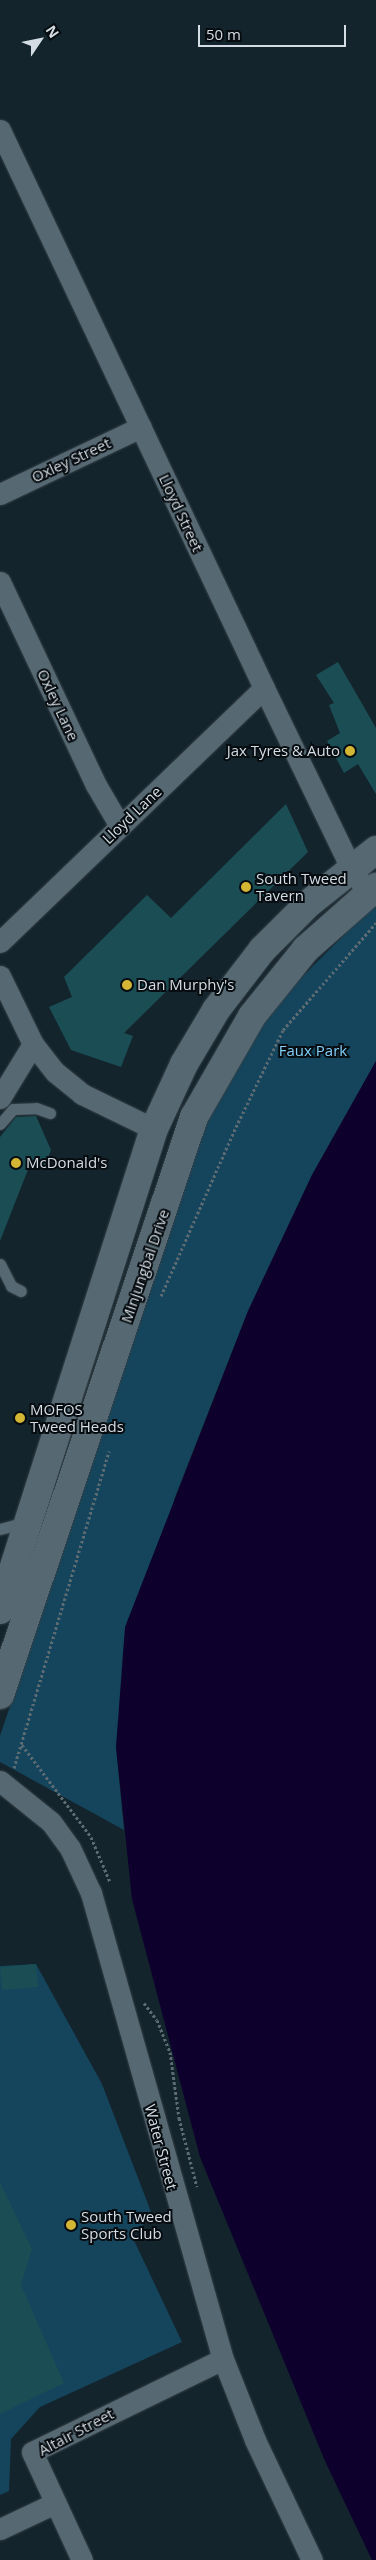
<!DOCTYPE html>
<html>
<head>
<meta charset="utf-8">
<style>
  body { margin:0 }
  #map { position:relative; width:376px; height:2560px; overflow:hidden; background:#14242c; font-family:"Open Sans",sans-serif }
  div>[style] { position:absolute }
  .green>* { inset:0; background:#14455c }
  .water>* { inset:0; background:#0d002d }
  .building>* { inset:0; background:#1a4e54; transform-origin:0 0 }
  .path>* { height:3px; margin-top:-1.5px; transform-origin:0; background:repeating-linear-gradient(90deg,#5d6b72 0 2.5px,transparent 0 5px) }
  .roads { filter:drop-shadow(0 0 1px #333f46) drop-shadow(0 0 1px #333f46) }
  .lane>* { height:11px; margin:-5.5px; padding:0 5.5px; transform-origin:5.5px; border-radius:5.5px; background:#566872 }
  .street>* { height:21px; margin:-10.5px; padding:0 10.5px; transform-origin:10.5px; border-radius:10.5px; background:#566872 }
  .secondary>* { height:28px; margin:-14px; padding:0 14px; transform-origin:14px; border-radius:14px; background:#566872 }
  .dots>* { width:14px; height:14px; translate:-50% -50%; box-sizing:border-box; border:2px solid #060c10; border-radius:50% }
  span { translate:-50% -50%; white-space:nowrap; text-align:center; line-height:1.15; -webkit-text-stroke:4px #060c10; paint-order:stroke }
  .street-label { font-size:15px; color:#d3dde3 }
  .poi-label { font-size:15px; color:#d3dde3 }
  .right { translate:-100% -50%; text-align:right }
  .left { translate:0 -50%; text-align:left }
  .park-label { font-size:15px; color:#81d0fa }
  .north { position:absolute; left:15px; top:15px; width:50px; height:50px; -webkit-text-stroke:4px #060c10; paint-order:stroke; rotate:56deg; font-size:14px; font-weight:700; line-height:20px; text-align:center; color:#d3dde3 }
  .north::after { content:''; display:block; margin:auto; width:18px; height:22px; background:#d3dde3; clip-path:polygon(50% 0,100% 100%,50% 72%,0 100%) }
  .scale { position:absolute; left:198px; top:25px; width:148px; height:22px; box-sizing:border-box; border:2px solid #d3dde3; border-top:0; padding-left:6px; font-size:15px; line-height:18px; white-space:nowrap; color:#d3dde3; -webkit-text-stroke:4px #060c10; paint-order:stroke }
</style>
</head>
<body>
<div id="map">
  <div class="green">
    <i style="clip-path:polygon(376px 903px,376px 1061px,312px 1175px,248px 1311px,175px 1497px,116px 1747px,124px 1830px,0 1762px,0 1736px,204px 1128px,267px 1012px)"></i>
    <i style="clip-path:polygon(36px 1964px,102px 2084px,153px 2217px,131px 2234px,182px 2342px,40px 2407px,11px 2439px,9px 2491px,0 2495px,0 1966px)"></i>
  </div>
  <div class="water">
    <i style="clip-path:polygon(376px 1061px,376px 2560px,372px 2560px,325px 2461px,200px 2157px,132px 1899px,116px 1747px,125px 1627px,248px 1311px,312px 1175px)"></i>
  </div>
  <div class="building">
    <i style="clip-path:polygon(338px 662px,376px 728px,376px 794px,358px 764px,344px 773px,327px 741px,340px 733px,329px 705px,334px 703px,316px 675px)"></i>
    <i style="clip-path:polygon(286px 804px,308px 852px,124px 1033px,133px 1036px,121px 1067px,71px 1050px,49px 1007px,72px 997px,64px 977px,147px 895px,171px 918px)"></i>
    <i style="clip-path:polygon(36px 1116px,51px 1150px,45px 1166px,31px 1162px,0 1241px,0 1137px,16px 1117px)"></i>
    <i style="left:36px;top:1964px;width:23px;height:36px;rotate:85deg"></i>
    <i style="clip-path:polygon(0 2182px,32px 2249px,21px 2285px,64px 2383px,0 2414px)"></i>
  </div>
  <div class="path">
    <i style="left:161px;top:1296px;width:185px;rotate:-66.1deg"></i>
    <i style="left:236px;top:1127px;width:108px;rotate:-64.1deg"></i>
    <i style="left:283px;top:1030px;width:142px;rotate:-49deg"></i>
    <i style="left:22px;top:1745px;width:115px;rotate:53.1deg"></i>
    <i style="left:91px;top:1837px;width:49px;rotate:67.1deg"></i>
    <i style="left:14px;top:1768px;width:331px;rotate:-73.3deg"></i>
    <i style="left:144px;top:2003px;width:21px;rotate:53deg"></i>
    <i style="left:157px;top:2020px;width:35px;rotate:68deg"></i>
    <i style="left:170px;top:2052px;width:67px;rotate:82.2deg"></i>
    <i style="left:179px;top:2118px;width:71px;rotate:75.4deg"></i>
  </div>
  <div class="roads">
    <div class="lane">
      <i style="left:0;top:1124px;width:20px;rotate:-49deg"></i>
      <i style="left:13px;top:1109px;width:23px;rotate:-2deg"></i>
      <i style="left:36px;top:1108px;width:15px;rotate:20deg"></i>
      <i style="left:0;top:1264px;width:25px;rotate:63deg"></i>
      <i style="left:11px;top:1286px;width:11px;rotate:27deg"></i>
      <i style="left:0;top:1529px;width:28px;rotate:-15deg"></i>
    </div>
    <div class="street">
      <i style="left:0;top:130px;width:617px;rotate:64.68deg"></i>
      <i style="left:264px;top:688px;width:200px;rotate:64.2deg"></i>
      <i style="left:351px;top:868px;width:30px;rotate:56deg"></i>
      <i style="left:0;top:494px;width:156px;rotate:-25.4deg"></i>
      <i style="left:0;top:582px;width:225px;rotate:64.7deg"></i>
      <i style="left:96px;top:785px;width:48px;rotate:59.7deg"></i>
      <i style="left:0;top:942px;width:366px;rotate:-43.9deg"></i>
      <i style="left:0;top:976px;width:76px;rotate:64.1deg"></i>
      <i style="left:33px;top:1044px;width:36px;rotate:52deg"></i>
      <i style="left:55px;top:1072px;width:35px;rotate:39deg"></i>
      <i style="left:82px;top:1094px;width:80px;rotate:25.9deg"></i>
      <i style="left:0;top:1098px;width:63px;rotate:-58.6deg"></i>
      <i style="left:0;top:1781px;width:65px;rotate:38.8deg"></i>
      <i style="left:51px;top:1822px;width:32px;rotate:54deg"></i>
      <i style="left:70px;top:1848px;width:50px;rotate:65deg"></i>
      <i style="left:91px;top:1893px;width:484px;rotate:74.2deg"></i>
      <i style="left:223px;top:2359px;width:87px;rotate:68.4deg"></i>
      <i style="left:255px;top:2440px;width:133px;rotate:64.6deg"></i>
      <i style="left:0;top:2529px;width:61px;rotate:-25.3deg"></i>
      <i style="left:82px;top:2560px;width:119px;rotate:-114.8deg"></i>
      <i style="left:32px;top:2452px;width:212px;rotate:-26deg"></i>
    </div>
    <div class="secondary">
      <i style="left:0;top:1610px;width:505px;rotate:-72.25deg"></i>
      <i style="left:154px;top:1129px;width:72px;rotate:-65.2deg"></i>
      <i style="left:184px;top:1064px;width:63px;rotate:-59.3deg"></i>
      <i style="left:216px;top:1010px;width:76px;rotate:-52.5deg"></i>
      <i style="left:262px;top:950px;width:65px;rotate:-45deg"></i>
      <i style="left:308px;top:904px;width:87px;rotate:-38.5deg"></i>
      <i style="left:0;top:1695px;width:610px;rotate:-71.45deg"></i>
      <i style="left:194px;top:1117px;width:116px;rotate:-60.1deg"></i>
      <i style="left:252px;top:1016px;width:86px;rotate:-51.1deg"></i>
      <i style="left:306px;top:949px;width:94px;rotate:-41.5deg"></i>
    </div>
  </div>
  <div class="dots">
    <i style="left:350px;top:751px;background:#d4b635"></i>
    <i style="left:246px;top:887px;background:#d4b635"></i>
    <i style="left:127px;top:985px;background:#d4b635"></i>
    <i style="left:16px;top:1163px;background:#d4b635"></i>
    <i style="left:20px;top:1418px;background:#d4b635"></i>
    <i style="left:71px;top:2225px;background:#d4b635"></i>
  </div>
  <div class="street-label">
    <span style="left:71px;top:460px;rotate:-25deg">Oxley Street</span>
    <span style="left:181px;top:513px;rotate:65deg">Lloyd Street</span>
    <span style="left:58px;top:705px;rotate:65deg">Oxley Lane</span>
    <span style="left:132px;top:815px;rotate:-44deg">Lloyd Lane</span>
    <span style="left:145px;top:1266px;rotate:-71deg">Minjungbal Drive</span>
    <span style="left:161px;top:2147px;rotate:75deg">Water Street</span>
    <span style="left:76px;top:2432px;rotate:-28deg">Altair Street</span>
  </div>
  <div class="poi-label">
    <span class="right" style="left:340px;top:751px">Jax Tyres &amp; Auto</span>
    <span class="left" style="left:256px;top:887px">South Tweed<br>Tavern</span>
    <span class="left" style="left:137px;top:985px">Dan Murphy's</span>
    <span class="left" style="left:26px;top:1163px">McDonald's</span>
    <span class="left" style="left:30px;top:1418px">MOFOS<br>Tweed Heads</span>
    <span class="left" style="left:81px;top:2225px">South Tweed<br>Sports Club</span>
  </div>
  <div class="park-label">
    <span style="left:313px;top:1051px">Faux Park</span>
  </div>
  <div class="north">N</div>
  <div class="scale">50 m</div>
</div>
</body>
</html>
